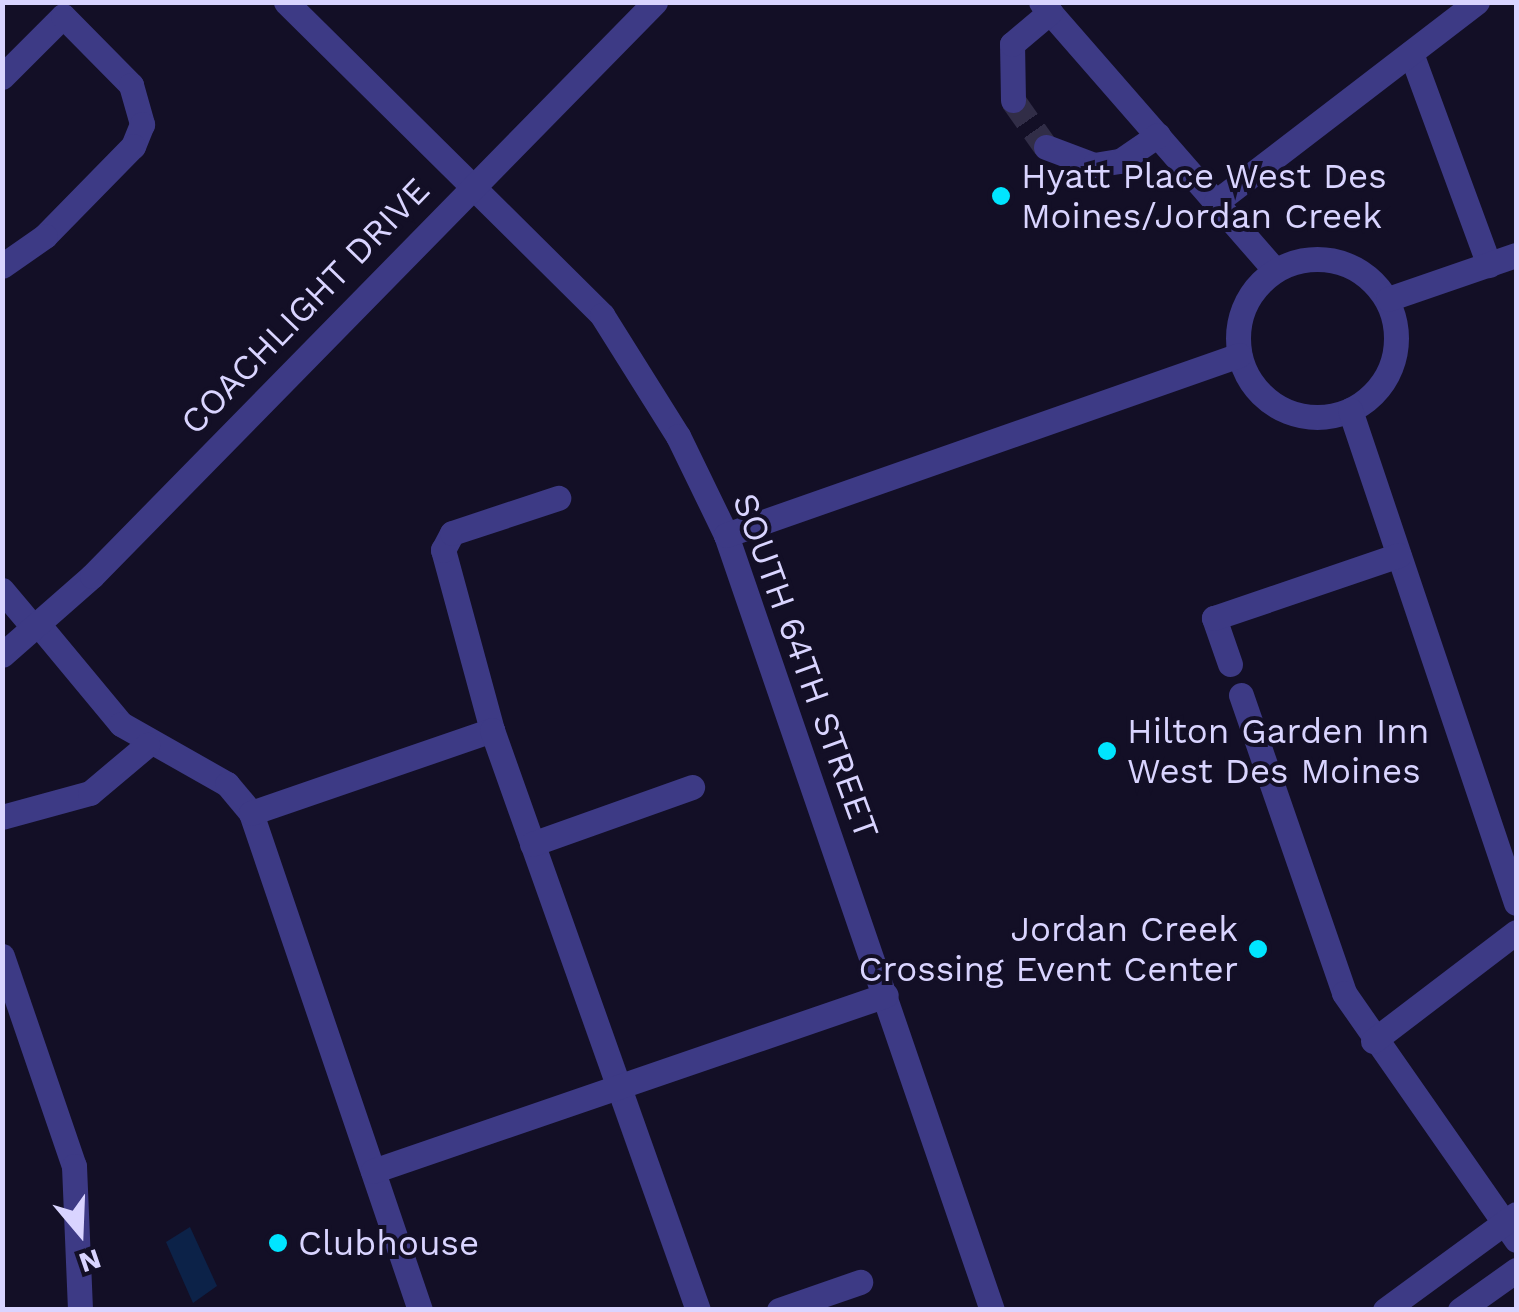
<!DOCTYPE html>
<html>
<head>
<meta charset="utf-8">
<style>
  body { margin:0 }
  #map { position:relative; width:1519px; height:1312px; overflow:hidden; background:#130f26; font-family:"Work Sans",sans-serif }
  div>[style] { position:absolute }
  .water>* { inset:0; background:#0c2248 }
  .minor-tunnel>* { height:25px; margin-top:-12.5px; transform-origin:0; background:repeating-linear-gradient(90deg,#312d47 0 25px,transparent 0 37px) }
  .minor>* { height:25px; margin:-12.5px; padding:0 12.5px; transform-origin:12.5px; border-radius:12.5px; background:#3d3a85 }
  .minor>.ring { margin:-12.5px; padding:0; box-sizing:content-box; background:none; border:25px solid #3d3a85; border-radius:50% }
  .dots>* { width:28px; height:28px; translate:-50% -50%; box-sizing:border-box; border:5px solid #130f26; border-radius:50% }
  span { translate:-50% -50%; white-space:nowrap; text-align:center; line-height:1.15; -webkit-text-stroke:8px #130f26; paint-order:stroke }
  .poi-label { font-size:35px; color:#d9d4ff }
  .left { translate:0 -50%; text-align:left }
  .right { translate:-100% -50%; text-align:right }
  .street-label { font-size:35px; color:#d9d4ff }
  .frame { position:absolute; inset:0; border:5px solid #d9d4ff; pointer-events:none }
  .north { position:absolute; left:30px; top:1182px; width:100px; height:100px; -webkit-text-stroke:8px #130f26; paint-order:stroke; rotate:161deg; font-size:28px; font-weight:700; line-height:40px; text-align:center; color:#d9d4ff }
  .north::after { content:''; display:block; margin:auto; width:35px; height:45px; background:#d9d4ff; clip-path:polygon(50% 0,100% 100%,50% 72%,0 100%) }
</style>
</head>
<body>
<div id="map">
  <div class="water">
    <i style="clip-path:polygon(190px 1227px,217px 1286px,193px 1303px,166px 1242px)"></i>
  </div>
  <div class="minor-tunnel">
    <i style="left:1013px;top:100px;width:57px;rotate:54.9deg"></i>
  </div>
  <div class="minor">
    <i style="left:286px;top:2px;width:445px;rotate:44.7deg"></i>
    <i style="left:602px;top:315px;width:143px;rotate:57.9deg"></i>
    <i style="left:678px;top:436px;width:110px;rotate:64.1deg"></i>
    <i style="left:726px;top:535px;width:819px;rotate:71.06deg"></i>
    <i style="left:1041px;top:2px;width:356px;rotate:48.9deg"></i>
    <i style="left:1411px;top:53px;width:226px;rotate:69.8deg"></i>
    <i style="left:2px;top:77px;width:86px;rotate:-45deg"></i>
    <i style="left:63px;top:16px;width:97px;rotate:45.4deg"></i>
    <i style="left:131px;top:85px;width:41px;rotate:74.2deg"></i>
    <i style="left:142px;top:124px;width:24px;rotate:112deg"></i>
    <i style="left:133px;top:146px;width:126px;rotate:134.4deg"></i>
    <i style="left:45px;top:236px;width:52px;rotate:145.1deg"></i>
    <i style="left:1013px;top:100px;width:56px;rotate:-91deg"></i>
    <i style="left:1012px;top:44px;width:50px;rotate:-40.1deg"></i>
    <i style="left:1046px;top:147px;width:51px;rotate:20.6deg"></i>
    <i style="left:1094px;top:165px;width:26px;rotate:-9deg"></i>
    <i style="left:1120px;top:161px;width:46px;rotate:-34.4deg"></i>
    <i style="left:1216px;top:202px;width:329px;rotate:-37.5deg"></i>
    <i class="ring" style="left:1238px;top:259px;width:133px;height:133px"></i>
    <i style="left:1388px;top:299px;width:135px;rotate:-19deg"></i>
    <i style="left:1350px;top:410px;width:520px;rotate:71.39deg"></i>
    <i style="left:726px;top:535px;width:544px;rotate:-19.33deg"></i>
    <i style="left:2px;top:590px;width:50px;rotate:49.9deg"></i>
    <i style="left:38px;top:624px;width:130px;rotate:50.3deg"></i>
    <i style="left:121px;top:724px;width:122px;rotate:29.5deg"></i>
    <i style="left:227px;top:784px;width:38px;rotate:50deg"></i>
    <i style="left:251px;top:813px;width:525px;rotate:71.22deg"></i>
    <i style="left:2px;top:655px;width:120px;rotate:-41.3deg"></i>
    <i style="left:92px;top:576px;width:804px;rotate:-45.55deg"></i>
    <i style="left:1230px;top:664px;width:49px;rotate:-109.2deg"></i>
    <i style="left:1214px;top:618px;width:195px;rotate:-18.8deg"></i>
    <i style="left:1241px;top:695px;width:315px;rotate:70.9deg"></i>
    <i style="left:1344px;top:993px;width:301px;rotate:55.1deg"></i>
    <i style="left:492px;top:730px;width:187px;rotate:-105.2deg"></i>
    <i style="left:443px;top:550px;width:19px;rotate:-62deg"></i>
    <i style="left:452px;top:533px;width:112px;rotate:-18.3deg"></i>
    <i style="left:251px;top:813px;width:255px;rotate:-19deg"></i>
    <i style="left:492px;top:730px;width:615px;rotate:70.45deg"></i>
    <i style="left:2px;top:817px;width:91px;rotate:-15.3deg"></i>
    <i style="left:90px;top:793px;width:75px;rotate:-40.1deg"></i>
    <i style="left:532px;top:844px;width:170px;rotate:-19.6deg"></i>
    <i style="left:2px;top:956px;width:222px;rotate:71.1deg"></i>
    <i style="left:74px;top:1166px;width:144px;rotate:87.6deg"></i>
    <i style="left:1373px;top:1041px;width:180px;rotate:-37.3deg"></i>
    <i style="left:373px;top:1171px;width:542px;rotate:-18.94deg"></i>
    <i style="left:779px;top:1310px;width:86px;rotate:-19.1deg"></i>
    <i style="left:1385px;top:1310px;width:162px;rotate:-36.2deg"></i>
    <i style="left:1460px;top:1310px;width:69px;rotate:-35.5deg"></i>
  </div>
  <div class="dots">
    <i style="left:1001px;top:196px;background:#00e5ff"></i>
    <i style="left:1107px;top:751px;background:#00e5ff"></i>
    <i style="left:1258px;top:949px;background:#00e5ff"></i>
    <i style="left:278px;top:1243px;background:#00e5ff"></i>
  </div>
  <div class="poi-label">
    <span class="left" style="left:1021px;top:196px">Hyatt Place West Des<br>Moines/Jordan Creek</span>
    <span class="left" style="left:1127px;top:751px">Hilton Garden Inn<br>West Des Moines</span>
    <span class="right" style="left:1238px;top:949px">Jordan Creek<br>Crossing Event Center</span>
    <span class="left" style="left:298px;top:1243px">Clubhouse</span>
  </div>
  <div class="street-label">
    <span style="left:305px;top:306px;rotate:-46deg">COACHLIGHT DRIVE</span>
    <span style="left:806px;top:666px;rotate:70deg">SOUTH 64TH STREET</span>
  </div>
  <div class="frame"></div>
  <div class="north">N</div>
</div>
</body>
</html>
